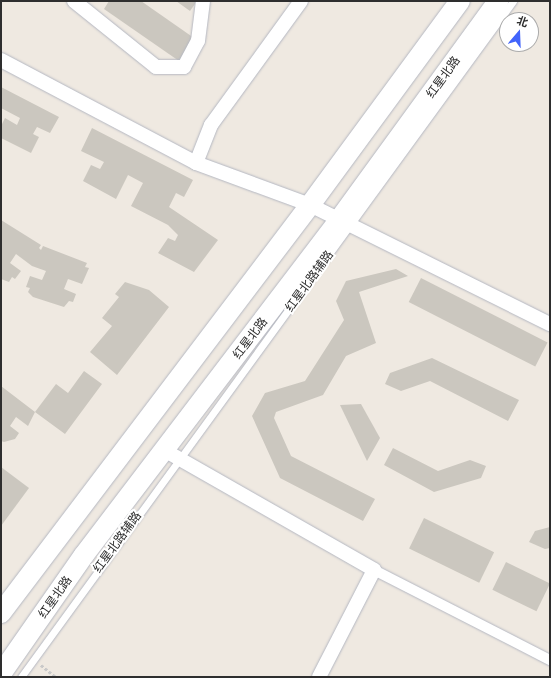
<!DOCTYPE html>
<html>
<head>
<meta charset="utf-8">
<style>
  body { margin:0 }
  #map { position:relative; width:551px; height:678px; overflow:hidden; background:#efe9e1; font-family:"PT Sans","Noto Sans SC",sans-serif }
  div>[style] { position:absolute }
  .building>* { inset:0; background:#cbc7bf; transform-origin:0 0 }
  .path>* { height:2.5px; margin-top:-1.25px; transform-origin:0; background:repeating-linear-gradient(90deg,#c9c9c9 0 3px,transparent 0 5px) }
  .roads { filter:drop-shadow(0 0 1px #b4b7c1) drop-shadow(0 0 1px #b4b7c1) }
  .service>* { height:7px; margin:-3.5px; padding:0 3.5px; transform-origin:3.5px; border-radius:3.5px; background:#fff }
  .pedestrian>* { height:10px; margin:-5px; padding:0 5px; transform-origin:5px; border-radius:5px; background:#fff }
  .minor>* { height:14px; margin:-7px; padding:0 7px; transform-origin:7px; border-radius:7px; background:#fff }
  .secondary>* { height:20px; margin:-10px; padding:0 10px; transform-origin:10px; border-radius:10px; background:#fff }
  span { translate:-50% -50%; white-space:nowrap; text-align:center; line-height:1.15; -webkit-text-stroke:4px #fff; paint-order:stroke }
  .street-label { font-size:12px; color:#2e2e2e }
  .frame { position:absolute; inset:0; border:2px solid #2e2e2e; pointer-events:none }
  .north { position:absolute; left:499px; top:12px; width:40px; height:40px; box-sizing:border-box; background:#fff; border:1px solid #ababab; border-radius:50%; rotate:19deg; font-size:11px; font-weight:700; line-height:16px; text-align:center; color:#2e2e2e }
  .north::after { content:''; display:block; margin:auto; width:14px; height:18px; background:#4264fb; clip-path:polygon(50% 0,100% 100%,50% 72%,0 100%) }
</style>
</head>
<body>
<div id="map">
  <div class="building">
    <i style="clip-path:polygon(109px 1px,141px 1px,194px 38px,179px 61px,104px 9px)"></i>
    <i style="clip-path:polygon(176px 1px,197px 1px,190px 11px)"></i>
    <i style="clip-path:polygon(1px 87px,59px 117px,50px 133px,37px 127px,33px 134px,39px 137px,31px 153px,1px 138px,1px 126px,5px 118px,17px 125px,20px 118px,1px 108px)"></i>
    <i style="clip-path:polygon(92px 128px,193px 180px,184px 197px,176px 193px,169px 207px,218px 240px,194px 272px,158px 253px,168px 238px,175px 241px,178px 235px,168px 225px,131px 206px,143px 183px,128px 175px,116px 199px,83px 181px,91px 165px,100px 169px,104px 162px,81px 151px)"></i>
    <i style="clip-path:polygon(1px 220px,41px 245px,39px 248px,41px 250px,43px 246px,87px 263px,85px 267px,89px 268px,82px 284px,68px 279px,64px 289px,76px 294px,73px 302px,69px 301px,64px 307px,33px 297px,28px 292px,30px 288px,26px 287px,30px 276px,42px 280px,46px 271px,32px 266px,16px 254px,10px 263px,21px 271px,15px 279px,12px 277px,9px 282px,1px 279px)"></i>
    <i style="clip-path:polygon(396px 269px,408px 276px,359px 292px,376px 343px,346px 356px,323px 395px,276px 412px,274px 418px,291px 456px,375px 499px,363px 521px,280px 478px,252px 416px,265px 393px,305px 381px,344px 320px,336px 301px,346px 281px)"></i>
    <i style="left:421px;top:278px;width:142px;height:27px;rotate:27deg"></i>
    <i style="clip-path:polygon(125px 282px,149px 290px,169px 307px,117px 375px,90px 352px,112px 326px,102px 318px,119px 297px,115px 294px)"></i>
    <i style="clip-path:polygon(432px 358px,519px 400px,508px 421px,430px 381px,401px 391px,385px 384px,390px 373px)"></i>
    <i style="clip-path:polygon(84px 371px,102px 384px,65px 434px,35px 412px,56px 384px,68px 393px)"></i>
    <i style="clip-path:polygon(1px 386px,35px 412px,28px 426px,16px 417px,10px 426px,19px 433px,15px 439px,4px 442px,1px 441px)"></i>
    <i style="clip-path:polygon(361px 404px,380px 438px,367px 461px,340px 405px)"></i>
    <i style="clip-path:polygon(393px 448px,438px 471px,470px 460px,486px 466px,481px 478px,434px 492px,384px 465px)"></i>
    <i style="clip-path:polygon(1px 467px,29px 488px,1px 526px)"></i>
    <i style="left:424px;top:518px;width:78px;height:34px;rotate:26deg"></i>
    <i style="clip-path:polygon(550px 527px,550px 548px,545px 549px,529px 542px,535px 531px)"></i>
    <i style="left:506px;top:562px;width:49px;height:31px;rotate:26deg"></i>
  </div>
  <div class="path">
    <i style="left:41px;top:665px;width:19px;rotate:39deg"></i>
  </div>
  <div class="roads">
    <div class="service">
      <i style="left:21px;top:677px;width:836px;rotate:-53.95deg"></i>
    </div>
    <div class="pedestrian">
      <i style="left:374px;top:570px;width:198px;rotate:27.1deg"></i>
    </div>
    <div class="minor">
      <i style="left:74px;top:1px;width:105px;rotate:38.8deg"></i>
      <i style="left:156px;top:67px;width:28px"></i>
      <i style="left:184px;top:67px;width:30px;rotate:-62deg"></i>
      <i style="left:198px;top:41px;width:40px;rotate:-82.9deg"></i>
      <i style="left:1px;top:60px;width:221px;rotate:27.8deg"></i>
      <i style="left:196px;top:163px;width:121px;rotate:20.2deg"></i>
      <i style="left:310px;top:205px;width:268px;rotate:26.4deg"></i>
      <i style="left:196px;top:163px;width:41px;rotate:-68.5deg"></i>
      <i style="left:211px;top:125px;width:153px;rotate:-54deg"></i>
      <i style="left:164px;top:450px;width:242px;rotate:29.7deg"></i>
      <i style="left:374px;top:570px;width:120px;rotate:117.2deg"></i>
    </div>
    <div class="secondary">
      <i style="left:1px;top:613px;width:512px;rotate:-52.86deg"></i>
      <i style="left:310px;top:205px;width:253px;rotate:-53.7deg"></i>
      <i style="left:1px;top:674px;width:145px;rotate:-55.1deg"></i>
      <i style="left:84px;top:555px;width:421px;rotate:-52.7deg"></i>
      <i style="left:339px;top:220px;width:271px;rotate:-54deg"></i>
    </div>
  </div>
  <div class="street-label">
    <span style="left:443px;top:77px;rotate:-54deg">红星北路</span>
    <span style="left:309px;top:281px;rotate:-54deg">红星北路辅路</span>
    <span style="left:250px;top:338px;rotate:-53deg">红星北路</span>
    <span style="left:117px;top:542px;rotate:-54deg">红星北路辅路</span>
    <span style="left:55px;top:597px;rotate:-55deg">红星北路</span>
  </div>
  <div class="frame"></div>
  <div class="north">北</div>
</div>
</body>
</html>
